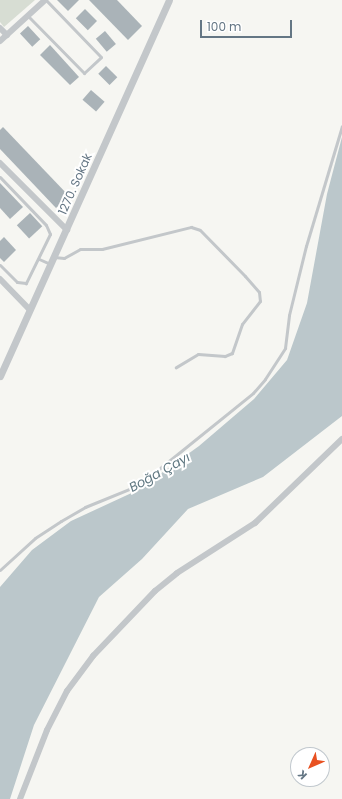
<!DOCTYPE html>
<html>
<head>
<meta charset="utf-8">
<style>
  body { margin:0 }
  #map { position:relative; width:342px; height:799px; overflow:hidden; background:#f6f6f2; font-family:Poppins,sans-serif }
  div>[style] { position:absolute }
  .green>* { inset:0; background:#d7ddd3 }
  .water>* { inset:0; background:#bbc7cb }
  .building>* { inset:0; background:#aab3b8; transform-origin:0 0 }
  .service>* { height:3px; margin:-1.5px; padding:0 1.5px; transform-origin:1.5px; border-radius:1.5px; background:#c3c7ca }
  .minor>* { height:6px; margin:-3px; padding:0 3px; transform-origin:3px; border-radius:3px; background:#c3c7ca }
  .tertiary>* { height:7px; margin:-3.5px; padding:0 3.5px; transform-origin:3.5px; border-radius:3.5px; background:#c3c7ca }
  span { translate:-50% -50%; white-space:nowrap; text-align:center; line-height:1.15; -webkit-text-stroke:4px #fff; paint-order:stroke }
  .street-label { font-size:12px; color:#647684 }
  .water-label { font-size:13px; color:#5f7781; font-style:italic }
  .north { position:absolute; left:290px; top:747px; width:40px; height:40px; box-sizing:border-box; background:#fff; border:1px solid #c1c8ce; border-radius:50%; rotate:225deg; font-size:11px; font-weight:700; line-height:16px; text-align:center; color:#647684 }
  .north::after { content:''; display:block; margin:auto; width:14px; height:18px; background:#e85121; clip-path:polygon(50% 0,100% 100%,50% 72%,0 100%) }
  .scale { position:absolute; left:200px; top:20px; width:92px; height:18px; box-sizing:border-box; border:2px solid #647684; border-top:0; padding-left:5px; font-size:12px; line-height:14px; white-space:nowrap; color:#647684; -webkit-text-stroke:3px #fff; paint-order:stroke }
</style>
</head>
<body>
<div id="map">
  <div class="green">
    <i style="clip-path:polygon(0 0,35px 0,4px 27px,0 22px)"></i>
  </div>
  <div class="water">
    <i style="clip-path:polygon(342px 137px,342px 416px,263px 477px,188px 509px,142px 559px,99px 597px,34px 725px,10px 799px,0 799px,0 587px,32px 550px,71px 521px,138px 490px,199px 446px,254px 399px,287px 360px,307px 303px,327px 194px)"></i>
  </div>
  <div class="building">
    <i style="clip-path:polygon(57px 0,79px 0,68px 11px)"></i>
    <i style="clip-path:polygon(89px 0,117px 0,142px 26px,128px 40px)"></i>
    <i style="left:85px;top:9px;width:17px;height:13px;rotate:45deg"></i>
    <i style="left:28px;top:26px;width:18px;height:11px;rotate:47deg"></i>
    <i style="left:105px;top:31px;width:17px;height:12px;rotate:50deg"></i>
    <i style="clip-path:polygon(50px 45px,79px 77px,70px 85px,40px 55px)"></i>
    <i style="left:106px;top:66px;width:16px;height:11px;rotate:45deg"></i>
    <i style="left:91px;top:90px;width:18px;height:13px;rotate:41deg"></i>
    <i style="clip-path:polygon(3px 127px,69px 196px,56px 208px,0 149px,0 130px)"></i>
    <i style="clip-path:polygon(0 183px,23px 207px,10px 219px,0 208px)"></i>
    <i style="left:30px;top:213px;width:18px;height:18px;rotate:47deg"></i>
    <i style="clip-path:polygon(4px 237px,16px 250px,4px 262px,0 258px,0 241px)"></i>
  </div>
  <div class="service">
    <i style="left:28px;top:16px;width:80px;rotate:45.5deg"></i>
    <i style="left:84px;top:73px;width:23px;rotate:-43deg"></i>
    <i style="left:101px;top:57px;width:79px;rotate:-134deg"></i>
    <i style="left:0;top:177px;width:66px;rotate:46.2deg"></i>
    <i style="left:46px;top:225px;width:10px;rotate:66deg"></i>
    <i style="left:50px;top:234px;width:55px;rotate:116.1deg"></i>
    <i style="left:26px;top:283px;width:9px;rotate:-174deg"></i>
    <i style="left:17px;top:282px;width:24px;rotate:-135deg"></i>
    <i style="left:54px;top:257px;width:10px;rotate:6deg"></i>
    <i style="left:64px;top:258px;width:18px;rotate:-29deg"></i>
    <i style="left:80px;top:249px;width:22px"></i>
    <i style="left:102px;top:249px;width:92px;rotate:-13.9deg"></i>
    <i style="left:191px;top:227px;width:9px;rotate:18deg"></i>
    <i style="left:200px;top:230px;width:64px;rotate:45.6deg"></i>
    <i style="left:245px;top:276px;width:21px;rotate:49deg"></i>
    <i style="left:259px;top:292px;width:9px;rotate:84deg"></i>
    <i style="left:260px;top:301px;width:29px;rotate:128deg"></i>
    <i style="left:242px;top:324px;width:31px;rotate:109deg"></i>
    <i style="left:232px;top:353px;width:8px;rotate:157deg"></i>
    <i style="left:225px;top:356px;width:27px;rotate:-176deg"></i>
    <i style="left:198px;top:354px;width:26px;rotate:149deg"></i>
    <i style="left:39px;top:259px;width:12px;rotate:24deg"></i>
    <i style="left:0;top:570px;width:47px;rotate:-42.4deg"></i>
    <i style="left:35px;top:538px;width:31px;rotate:-33deg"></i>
    <i style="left:61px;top:521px;width:28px;rotate:-30deg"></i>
    <i style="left:85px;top:507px;width:58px;rotate:-22.2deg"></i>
    <i style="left:139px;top:485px;width:146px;rotate:-38.9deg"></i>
    <i style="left:253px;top:393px;width:18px;rotate:-49deg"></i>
    <i style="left:265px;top:379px;width:37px;rotate:-57deg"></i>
    <i style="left:285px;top:348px;width:33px;rotate:-83deg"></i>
    <i style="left:289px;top:315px;width:71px;rotate:-76.2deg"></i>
    <i style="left:306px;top:246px;width:125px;rotate:-73.3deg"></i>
  </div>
  <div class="minor">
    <i style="left:0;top:28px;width:10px;rotate:45deg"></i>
    <i style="left:0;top:41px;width:61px;rotate:-42.3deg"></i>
    <i style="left:0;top:163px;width:95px;rotate:45deg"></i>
    <i style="left:0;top:279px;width:43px;rotate:45.9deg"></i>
    <i style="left:20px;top:799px;width:74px;rotate:-68.6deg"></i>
    <i style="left:47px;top:730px;width:44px;rotate:-62.9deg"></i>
    <i style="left:67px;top:691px;width:44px;rotate:-53.4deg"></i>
    <i style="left:93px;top:656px;width:90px;rotate:-46.4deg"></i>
    <i style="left:155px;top:591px;width:28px;rotate:-39deg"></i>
    <i style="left:177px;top:573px;width:93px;rotate:-32.7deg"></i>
    <i style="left:255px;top:523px;width:121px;rotate:-44deg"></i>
  </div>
  <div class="tertiary">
    <i style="left:0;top:376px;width:412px;rotate:-65.8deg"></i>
  </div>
  <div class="street-label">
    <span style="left:75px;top:184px;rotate:-66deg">1270. Sokak</span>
  </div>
  <div class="water-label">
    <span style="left:160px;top:473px;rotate:-29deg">Boğa Çayı</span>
  </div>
  <div class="north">K</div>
  <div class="scale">100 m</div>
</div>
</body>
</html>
